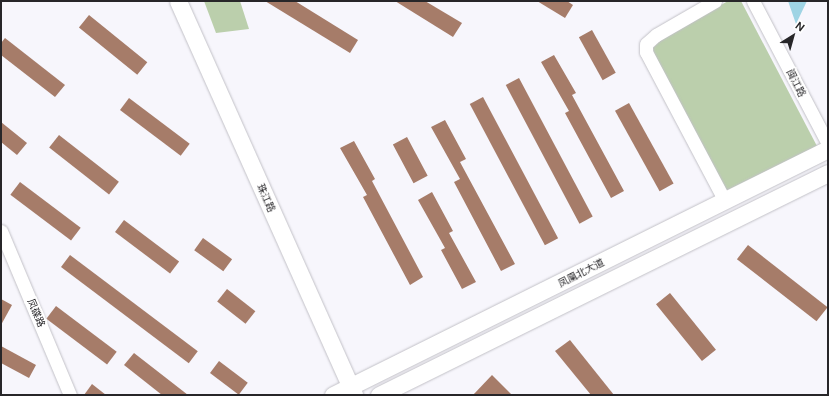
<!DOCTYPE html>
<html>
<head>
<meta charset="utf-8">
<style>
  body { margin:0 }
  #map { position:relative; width:829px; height:396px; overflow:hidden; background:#f7f6fc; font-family:"DM Sans","Noto Sans SC",sans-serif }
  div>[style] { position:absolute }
  .green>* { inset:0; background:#bbcfac }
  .water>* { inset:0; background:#9fd4e4 }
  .building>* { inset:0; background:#a67c69; transform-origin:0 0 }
  .roads { filter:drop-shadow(0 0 1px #c2c1c7) drop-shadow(0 0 1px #c2c1c7) }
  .minor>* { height:13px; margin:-6.5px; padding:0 6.5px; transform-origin:6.5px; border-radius:6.5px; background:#fff }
  .major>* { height:17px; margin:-8.5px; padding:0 8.5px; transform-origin:8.5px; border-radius:8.5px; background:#fff }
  span { translate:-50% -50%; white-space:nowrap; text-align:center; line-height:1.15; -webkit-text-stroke:4px #fff; paint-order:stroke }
  .street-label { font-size:10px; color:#272629 }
  .frame { position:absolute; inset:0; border:2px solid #272629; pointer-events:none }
  .north { position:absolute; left:773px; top:16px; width:40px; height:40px; -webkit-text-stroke:3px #fff; paint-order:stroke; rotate:37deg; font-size:11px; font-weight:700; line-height:16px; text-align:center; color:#272629 }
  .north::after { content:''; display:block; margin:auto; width:14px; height:18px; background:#272629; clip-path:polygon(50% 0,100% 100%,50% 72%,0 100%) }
</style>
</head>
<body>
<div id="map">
  <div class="green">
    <i style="clip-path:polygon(204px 1px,240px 1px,249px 29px,216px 33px)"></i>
    <i style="clip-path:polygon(728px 1px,741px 1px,818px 148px,727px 193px,654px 55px,653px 48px,661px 39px)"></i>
  </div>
  <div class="water">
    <i style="clip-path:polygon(788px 1px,807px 1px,796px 24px)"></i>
  </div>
  <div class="building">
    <i style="clip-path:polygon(265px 1px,295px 1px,358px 40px,350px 53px)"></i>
    <i style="clip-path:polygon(395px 1px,425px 1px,462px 23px,453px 37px)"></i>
    <i style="clip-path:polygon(537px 1px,567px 1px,573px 5px,565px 18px)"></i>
    <i style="left:89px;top:15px;width:75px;height:16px;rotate:39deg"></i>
    <i style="left:592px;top:30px;width:49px;height:15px;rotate:61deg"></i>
    <i style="clip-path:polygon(5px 38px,65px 85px,55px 97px,1px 55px,1px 43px)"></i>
    <i style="clip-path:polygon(554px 55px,576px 93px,572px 95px,624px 191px,611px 198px,565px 113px,569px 111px,541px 62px)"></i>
    <i style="left:519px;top:78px;width:157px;height:15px;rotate:62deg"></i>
    <i style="left:483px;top:97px;width:160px;height:15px;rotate:62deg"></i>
    <i style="left:129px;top:98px;width:76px;height:15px;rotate:37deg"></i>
    <i style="left:629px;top:103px;width:92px;height:16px;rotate:61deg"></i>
    <i style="clip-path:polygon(445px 120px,466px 159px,460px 162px,515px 264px,501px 271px,454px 182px,460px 179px,431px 127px)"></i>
    <i style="clip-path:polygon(1px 122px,27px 143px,17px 155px,1px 142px)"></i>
    <i style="left:59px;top:135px;width:76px;height:16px;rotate:38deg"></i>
    <i style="left:407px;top:137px;width:44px;height:16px;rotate:62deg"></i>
    <i style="clip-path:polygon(354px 141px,375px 179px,372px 181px,423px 277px,410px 285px,363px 197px,367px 195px,340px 148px)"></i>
    <i style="left:20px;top:182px;width:76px;height:16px;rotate:37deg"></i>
    <i style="clip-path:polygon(432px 192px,453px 231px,449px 233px,476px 282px,462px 289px,441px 250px,445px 248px,418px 200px)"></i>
    <i style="left:124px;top:220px;width:69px;height:15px;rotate:37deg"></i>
    <i style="left:203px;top:238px;width:36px;height:15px;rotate:36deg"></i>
    <i style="left:748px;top:245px;width:101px;height:18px;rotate:38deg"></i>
    <i style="left:70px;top:255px;width:160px;height:15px;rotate:37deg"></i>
    <i style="left:227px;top:289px;width:36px;height:16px;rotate:38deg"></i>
    <i style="left:670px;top:293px;width:73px;height:18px;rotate:51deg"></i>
    <i style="clip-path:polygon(1px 299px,12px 305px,1px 325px)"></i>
    <i style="left:56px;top:306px;width:76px;height:16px;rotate:37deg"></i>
    <i style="clip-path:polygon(570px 340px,614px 395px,591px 395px,555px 351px)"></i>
    <i style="clip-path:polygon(1px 346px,36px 365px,29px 378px,1px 363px)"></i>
    <i style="clip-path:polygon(134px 353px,188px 395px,162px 395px,124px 365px)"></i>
    <i style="left:219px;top:361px;width:36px;height:15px;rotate:37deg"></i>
    <i style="clip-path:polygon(492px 375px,512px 395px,473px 395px)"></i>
    <i style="clip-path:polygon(92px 384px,106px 395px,84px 395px)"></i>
  </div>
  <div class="roads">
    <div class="minor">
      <i style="left:715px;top:1px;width:68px;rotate:150deg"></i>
      <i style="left:656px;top:35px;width:13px;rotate:138deg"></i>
      <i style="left:646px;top:44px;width:8px;rotate:90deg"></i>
      <i style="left:646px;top:52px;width:169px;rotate:62.1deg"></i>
      <i style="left:753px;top:1px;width:161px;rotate:62.3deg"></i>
      <i style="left:1px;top:231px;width:178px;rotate:67.2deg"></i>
    </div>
    <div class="major">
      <i style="left:178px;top:1px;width:432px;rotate:65.9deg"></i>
      <i style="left:333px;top:395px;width:553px;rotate:-26.43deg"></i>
      <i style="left:379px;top:395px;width:501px;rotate:-26.31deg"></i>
    </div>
  </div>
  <div class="street-label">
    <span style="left:796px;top:83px;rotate:63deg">闽江路</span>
    <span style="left:266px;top:198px;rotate:66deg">珠江路</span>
    <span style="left:581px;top:273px;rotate:-27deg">凤凰北大道</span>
    <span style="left:36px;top:313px;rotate:67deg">凤碟路</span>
  </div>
  <div class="frame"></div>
  <div class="north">N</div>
</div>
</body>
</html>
